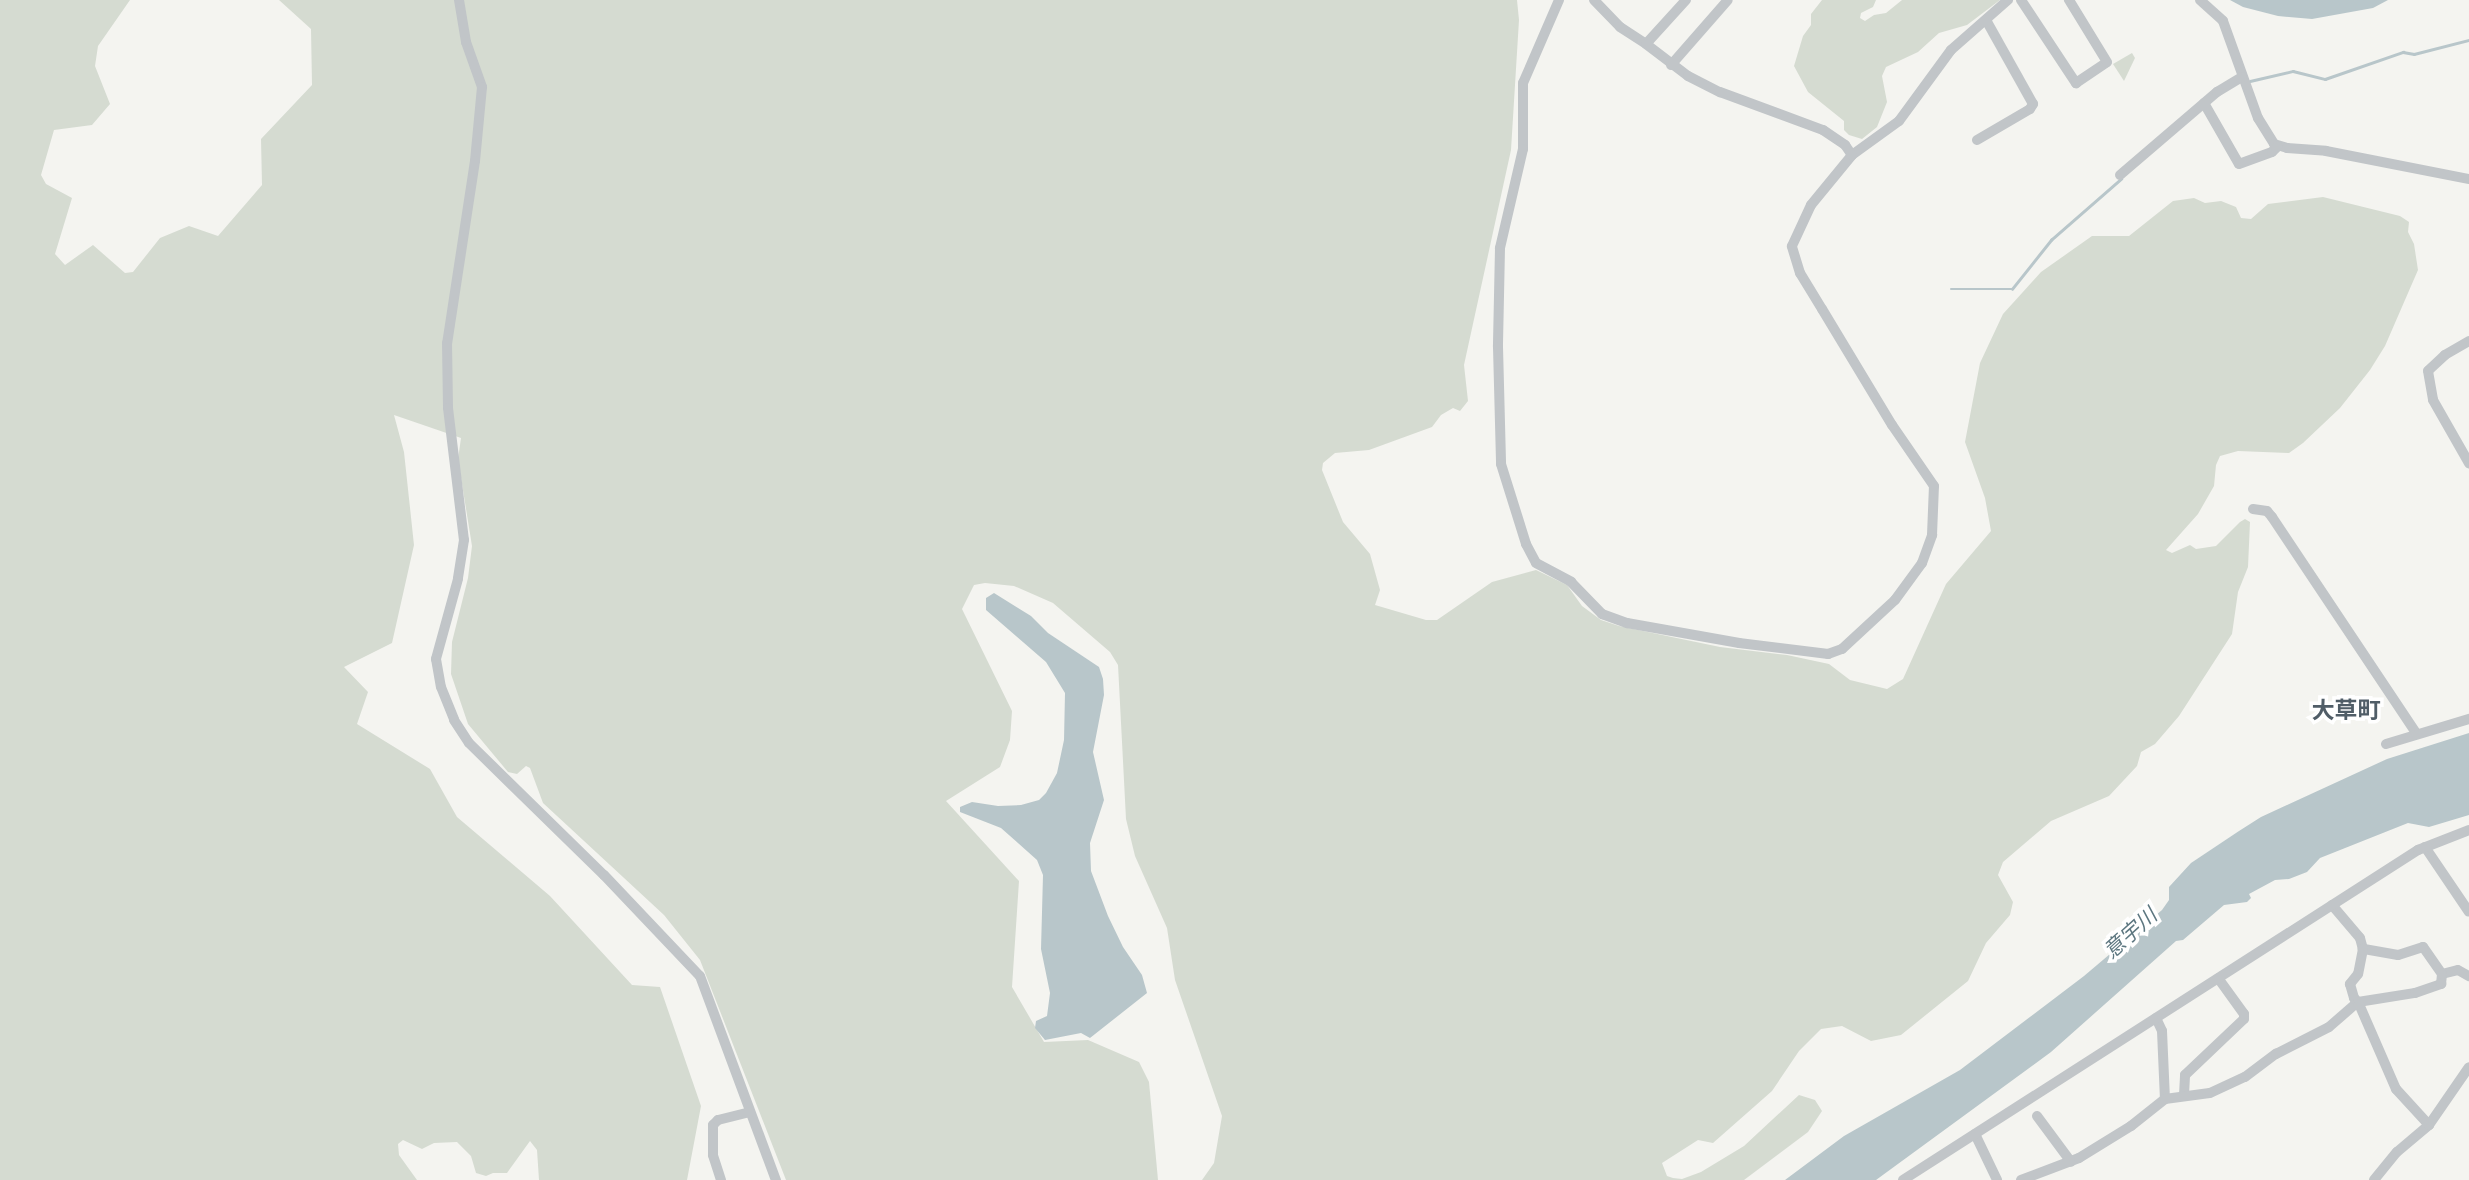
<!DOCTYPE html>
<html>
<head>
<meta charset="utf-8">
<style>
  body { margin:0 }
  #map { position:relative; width:2469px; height:1180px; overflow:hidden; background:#f4f4f0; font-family:"Sofia Sans Condensed","Noto Sans JP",sans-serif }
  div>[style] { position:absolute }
  .green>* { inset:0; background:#d5dbd1 }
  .water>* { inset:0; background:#b8c6ca }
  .stream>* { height:2.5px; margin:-1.25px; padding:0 1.25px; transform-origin:1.25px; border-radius:1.25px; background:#b8c6ca }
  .minor>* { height:10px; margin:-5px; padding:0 5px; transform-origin:5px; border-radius:5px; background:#c1c5c8 }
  span { translate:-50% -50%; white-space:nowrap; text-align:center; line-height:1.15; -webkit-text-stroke:7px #fff; paint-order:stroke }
  .water-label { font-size:21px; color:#5d7780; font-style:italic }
  .quarter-label { font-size:23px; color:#505d67; font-weight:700 }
</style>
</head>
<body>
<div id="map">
  <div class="green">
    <i style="clip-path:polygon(0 0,130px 0,98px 46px,95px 66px,110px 104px,92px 125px,54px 130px,41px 175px,46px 184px,72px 198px,55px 254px,65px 265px,93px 245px,125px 273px,133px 272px,160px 238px,189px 226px,218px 236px,262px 185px,261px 139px,312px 85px,311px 29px,279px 0,1517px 0,1519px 20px,1511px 150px,1464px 365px,1468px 401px,1460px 411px,1453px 408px,1441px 415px,1432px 427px,1369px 450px,1335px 453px,1323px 463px,1322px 470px,1343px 522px,1370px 554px,1380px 590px,1375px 605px,1426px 620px,1437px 620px,1492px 582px,1536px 570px,1567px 585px,1582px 606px,1601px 620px,1619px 626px,1720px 647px,1787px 655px,1829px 664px,1850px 680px,1887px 689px,1903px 679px,1946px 584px,1991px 531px,1985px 498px,1965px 442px,1980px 363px,2003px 314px,2041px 272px,2092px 236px,2129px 236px,2173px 201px,2194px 198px,2205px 203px,2221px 201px,2236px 207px,2241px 218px,2251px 219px,2268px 204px,2323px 197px,2400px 216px,2409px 222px,2408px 232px,2414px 244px,2418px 270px,2385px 346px,2370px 370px,2340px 408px,2303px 443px,2289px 453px,2238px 451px,2220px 456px,2216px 465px,2214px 486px,2198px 514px,2166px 550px,2172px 553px,2190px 545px,2196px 549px,2216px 546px,2240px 522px,2245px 519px,2250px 522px,2248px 567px,2238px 592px,2232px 634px,2179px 716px,2155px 744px,2141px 752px,2137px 766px,2109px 796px,2051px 821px,2003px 862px,1998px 875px,2013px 902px,2010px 915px,1986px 943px,1968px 981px,1901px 1035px,1871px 1041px,1842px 1026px,1821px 1029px,1799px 1051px,1772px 1091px,1713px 1143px,1698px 1140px,1662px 1163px,1667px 1176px,1673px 1178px,1682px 1179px,1701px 1172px,1744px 1146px,1799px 1095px,1815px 1100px,1822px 1111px,1808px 1132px,1744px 1180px,1202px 1180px,1214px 1163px,1222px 1116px,1175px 980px,1167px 928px,1135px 856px,1126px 819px,1118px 665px,1110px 652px,1053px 603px,1014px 586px,985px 583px,974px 585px,962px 609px,1012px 711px,1010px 740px,1000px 767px,946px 801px,1019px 881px,1012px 987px,1044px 1042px,1088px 1040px,1139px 1062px,1149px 1082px,1158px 1180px,786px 1180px,700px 960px,664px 915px,543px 803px,530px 768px,526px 766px,517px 774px,508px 772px,468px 724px,451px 674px,452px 642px,468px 578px,472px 546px,458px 459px,461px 438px,394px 415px,404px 452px,414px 545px,392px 643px,344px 667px,368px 692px,357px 724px,430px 769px,457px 817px,550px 896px,632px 985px,660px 987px,701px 1106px,687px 1180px,539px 1180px,537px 1150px,530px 1141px,507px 1173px,493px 1173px,486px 1176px,476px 1173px,471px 1156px,457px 1142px,434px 1143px,422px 1149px,403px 1140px,398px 1144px,399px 1155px,417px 1180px,0 1180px)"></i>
    <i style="clip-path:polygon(1822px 0,1876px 0,1873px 7px,1861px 13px,1860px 18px,1865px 21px,1874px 15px,1886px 13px,1902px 0,2000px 0,1967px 25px,1939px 33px,1918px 52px,1886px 67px,1882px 76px,1887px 102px,1877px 127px,1862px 139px,1849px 135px,1844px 130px,1844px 121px,1808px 92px,1794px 66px,1803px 36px,1811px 25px,1811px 14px)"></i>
    <i style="clip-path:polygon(2132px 53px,2135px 58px,2124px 81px,2113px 64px)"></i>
  </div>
  <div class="water">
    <i style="clip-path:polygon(2230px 0,2388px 0,2373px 8px,2312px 19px,2278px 16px,2243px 7px)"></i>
    <i style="clip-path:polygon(994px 593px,1031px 616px,1048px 633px,1099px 667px,1103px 679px,1104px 695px,1093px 752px,1104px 800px,1090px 843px,1091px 871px,1108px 916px,1123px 947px,1142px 975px,1147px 993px,1090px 1038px,1081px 1033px,1045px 1040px,1035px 1028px,1036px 1021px,1047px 1016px,1050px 993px,1041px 949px,1043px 875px,1037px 860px,1001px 828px,960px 812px,960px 807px,972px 802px,998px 806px,1021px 805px,1039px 800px,1046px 793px,1057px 773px,1064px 740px,1065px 693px,1046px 662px,986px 610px,986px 598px)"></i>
    <i style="clip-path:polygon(2469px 733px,2469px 815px,2429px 827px,2408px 823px,2320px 858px,2307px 872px,2289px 879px,2275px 880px,2249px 894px,2251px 898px,2247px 902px,2224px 905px,2183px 940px,2176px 941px,2051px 1052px,1876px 1180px,1785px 1180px,1844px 1136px,1960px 1070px,2084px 976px,2162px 910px,2169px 900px,2169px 887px,2191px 863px,2239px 831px,2261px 817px,2387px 759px)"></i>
  </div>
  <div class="stream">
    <i style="left:2250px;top:81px;width:44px;rotate:-13.1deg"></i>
    <i style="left:2293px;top:71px;width:33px;rotate:14deg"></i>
    <i style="left:2325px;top:79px;width:83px;rotate:-19.1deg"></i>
    <i style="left:2403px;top:52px;width:11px;rotate:10deg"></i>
    <i style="left:2414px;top:54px;width:57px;rotate:-14.3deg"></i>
    <i style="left:1951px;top:289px;width:61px"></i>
    <i style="left:2012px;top:289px;width:63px;rotate:-51.5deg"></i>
    <i style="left:2051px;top:240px;width:93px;rotate:-41.1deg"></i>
  </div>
  <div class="minor">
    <i style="left:459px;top:0;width:43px;rotate:80.5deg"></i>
    <i style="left:466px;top:42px;width:48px;rotate:70.4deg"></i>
    <i style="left:482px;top:87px;width:74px;rotate:95.4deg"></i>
    <i style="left:475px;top:161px;width:184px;rotate:98.7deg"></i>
    <i style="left:447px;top:343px;width:65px;rotate:89.1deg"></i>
    <i style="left:448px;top:408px;width:133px;rotate:83.1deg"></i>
    <i style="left:464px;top:540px;width:39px;rotate:99deg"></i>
    <i style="left:458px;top:579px;width:83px;rotate:105.4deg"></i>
    <i style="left:436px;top:659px;width:28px;rotate:80deg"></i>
    <i style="left:441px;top:687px;width:35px;rotate:68deg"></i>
    <i style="left:454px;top:720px;width:27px;rotate:57deg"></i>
    <i style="left:469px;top:743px;width:189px;rotate:44.4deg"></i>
    <i style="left:604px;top:875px;width:139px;rotate:46.5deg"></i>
    <i style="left:700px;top:976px;width:218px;rotate:69.6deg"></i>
    <i style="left:1559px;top:0;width:90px;rotate:113.4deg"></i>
    <i style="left:1523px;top:83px;width:66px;rotate:90deg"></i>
    <i style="left:1523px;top:149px;width:102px;rotate:103.1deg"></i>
    <i style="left:1500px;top:248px;width:99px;rotate:91.2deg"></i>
    <i style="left:1498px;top:347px;width:117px;rotate:88.5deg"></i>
    <i style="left:1501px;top:464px;width:84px;rotate:72.6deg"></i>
    <i style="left:1526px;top:544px;width:21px;rotate:62deg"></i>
    <i style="left:1536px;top:563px;width:40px;rotate:28deg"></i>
    <i style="left:1571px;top:582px;width:45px;rotate:45.9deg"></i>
    <i style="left:1602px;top:614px;width:27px;rotate:20deg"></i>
    <i style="left:1627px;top:623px;width:114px;rotate:10.1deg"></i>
    <i style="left:1739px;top:643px;width:90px;rotate:7deg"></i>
    <i style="left:1828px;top:654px;width:15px;rotate:-20deg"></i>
    <i style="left:1842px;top:649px;width:72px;rotate:-42.8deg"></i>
    <i style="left:1895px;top:600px;width:46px;rotate:-53.9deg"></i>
    <i style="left:1922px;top:563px;width:30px;rotate:-70deg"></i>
    <i style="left:1932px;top:535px;width:49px;rotate:-87.7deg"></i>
    <i style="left:1934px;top:486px;width:74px;rotate:-124.5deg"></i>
    <i style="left:1892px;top:425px;width:135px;rotate:-121.1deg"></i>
    <i style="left:1822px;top:309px;width:42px;rotate:-121.4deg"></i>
    <i style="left:1800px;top:273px;width:28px;rotate:-107deg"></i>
    <i style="left:1792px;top:246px;width:45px;rotate:-65.1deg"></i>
    <i style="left:1811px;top:205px;width:65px;rotate:-50.6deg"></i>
    <i style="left:1852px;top:155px;width:58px;rotate:-35.9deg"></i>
    <i style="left:1899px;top:121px;width:88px;rotate:-53.8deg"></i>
    <i style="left:1951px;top:50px;width:76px;rotate:-41.3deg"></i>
    <i style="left:1594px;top:0;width:37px;rotate:46deg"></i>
    <i style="left:1620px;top:27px;width:31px;rotate:33deg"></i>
    <i style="left:1686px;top:0;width:59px;rotate:132.3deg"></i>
    <i style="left:1646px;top:44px;width:53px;rotate:37.3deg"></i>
    <i style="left:1688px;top:76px;width:36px;rotate:27deg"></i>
    <i style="left:1720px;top:92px;width:110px;rotate:20.3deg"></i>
    <i style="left:1823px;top:130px;width:27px;rotate:34deg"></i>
    <i style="left:1845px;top:145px;width:12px;rotate:55deg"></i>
    <i style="left:2021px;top:0;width:100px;rotate:56.5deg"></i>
    <i style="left:2076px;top:83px;width:37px;rotate:-34deg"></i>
    <i style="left:2107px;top:62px;width:73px;rotate:-121.5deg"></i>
    <i style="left:2200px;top:0;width:31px;rotate:42deg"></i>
    <i style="left:2223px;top:21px;width:103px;rotate:70.2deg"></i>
    <i style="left:2258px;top:118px;width:31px;rotate:58deg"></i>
    <i style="left:2274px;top:144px;width:14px;rotate:17deg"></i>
    <i style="left:2287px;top:148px;width:39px;rotate:4deg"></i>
    <i style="left:2326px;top:151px;width:146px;rotate:11.1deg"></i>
    <i style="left:1671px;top:65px;width:86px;rotate:-48.8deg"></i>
    <i style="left:2204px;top:103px;width:70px;rotate:60.2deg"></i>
    <i style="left:2239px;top:164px;width:35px;rotate:-20deg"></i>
    <i style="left:2272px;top:152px;width:8px;rotate:-45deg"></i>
    <i style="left:1977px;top:140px;width:61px;rotate:-30.3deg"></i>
    <i style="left:2030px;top:109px;width:6px;rotate:-59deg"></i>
    <i style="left:2033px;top:104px;width:96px;rotate:-119.2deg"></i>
    <i style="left:2120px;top:175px;width:128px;rotate:-40.6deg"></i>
    <i style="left:2217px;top:92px;width:29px;rotate:-31deg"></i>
    <i style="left:2469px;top:341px;width:28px;rotate:150deg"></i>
    <i style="left:2445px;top:355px;width:23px;rotate:137deg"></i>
    <i style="left:2428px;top:371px;width:29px;rotate:80deg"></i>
    <i style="left:2433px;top:400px;width:73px;rotate:60.3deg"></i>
    <i style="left:2253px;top:509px;width:14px;rotate:8deg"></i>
    <i style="left:2267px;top:511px;width:8px;rotate:50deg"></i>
    <i style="left:2272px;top:517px;width:260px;rotate:56.3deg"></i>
    <i style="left:2386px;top:744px;width:87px;rotate:-16.8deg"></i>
    <i style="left:2425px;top:847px;width:78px;rotate:55.9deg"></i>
    <i style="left:2332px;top:905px;width:43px;rotate:49.7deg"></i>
    <i style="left:2360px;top:938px;width:11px;rotate:75deg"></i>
    <i style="left:2442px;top:974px;width:16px;rotate:-14deg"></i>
    <i style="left:2458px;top:970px;width:13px;rotate:29deg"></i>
    <i style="left:2156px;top:1018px;width:14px;rotate:65deg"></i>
    <i style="left:2162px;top:1031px;width:68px;rotate:87.5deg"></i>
    <i style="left:2184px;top:1095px;width:20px;rotate:-87deg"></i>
    <i style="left:2185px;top:1075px;width:81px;rotate:-43.5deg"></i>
    <i style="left:2244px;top:1019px;width:5px;rotate:-90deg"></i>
    <i style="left:2244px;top:1014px;width:44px;rotate:-125.8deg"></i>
    <i style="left:2037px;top:1116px;width:57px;rotate:53.5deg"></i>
    <i style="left:1975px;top:1134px;width:51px;rotate:64.4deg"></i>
    <i style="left:721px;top:1180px;width:26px;rotate:-108deg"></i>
    <i style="left:713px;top:1155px;width:30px;rotate:-90deg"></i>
    <i style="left:713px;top:1125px;width:7px;rotate:-45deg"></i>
    <i style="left:718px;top:1120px;width:32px;rotate:-14deg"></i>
    <i style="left:1903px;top:1180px;width:612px;rotate:-32.65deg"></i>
    <i style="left:2418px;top:850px;width:55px;rotate:-21.4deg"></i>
    <i style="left:2021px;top:1180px;width:62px;rotate:-20.8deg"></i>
    <i style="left:2079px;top:1158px;width:61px;rotate:-31.6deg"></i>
    <i style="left:2131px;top:1126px;width:43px;rotate:-38.5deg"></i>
    <i style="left:2165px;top:1099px;width:45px;rotate:-7.6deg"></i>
    <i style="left:2210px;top:1093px;width:38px;rotate:-25deg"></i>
    <i style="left:2245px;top:1077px;width:39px;rotate:-37deg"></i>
    <i style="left:2276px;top:1054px;width:59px;rotate:-27deg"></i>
    <i style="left:2329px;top:1027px;width:38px;rotate:-41deg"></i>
    <i style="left:2358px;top:1002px;width:58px;rotate:-9deg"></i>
    <i style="left:2415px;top:993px;width:28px;rotate:-19deg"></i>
    <i style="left:2441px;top:984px;width:10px;rotate:-84deg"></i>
    <i style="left:2442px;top:974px;width:33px;rotate:-125deg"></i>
    <i style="left:2423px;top:947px;width:26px;rotate:162deg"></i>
    <i style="left:2398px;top:955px;width:36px;rotate:-170deg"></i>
    <i style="left:2363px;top:949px;width:25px;rotate:101deg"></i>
    <i style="left:2358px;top:974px;width:13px;rotate:129deg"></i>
    <i style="left:2350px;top:984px;width:15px;rotate:74deg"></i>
    <i style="left:2354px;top:998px;width:6px;rotate:45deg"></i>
    <i style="left:2358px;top:1002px;width:2px;rotate:63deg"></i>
    <i style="left:2359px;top:1004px;width:93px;rotate:66.5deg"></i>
    <i style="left:2396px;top:1089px;width:49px;rotate:47.5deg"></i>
    <i style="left:2374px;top:1180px;width:36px;rotate:-51deg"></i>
    <i style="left:2397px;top:1152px;width:42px;rotate:-40.2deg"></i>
    <i style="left:2429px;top:1125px;width:70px;rotate:-55.4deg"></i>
  </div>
  <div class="water-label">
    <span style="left:2131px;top:934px;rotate:-42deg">意宇川</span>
  </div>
  <div class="quarter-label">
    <span style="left:2346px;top:711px">大草町</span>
  </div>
</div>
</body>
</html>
